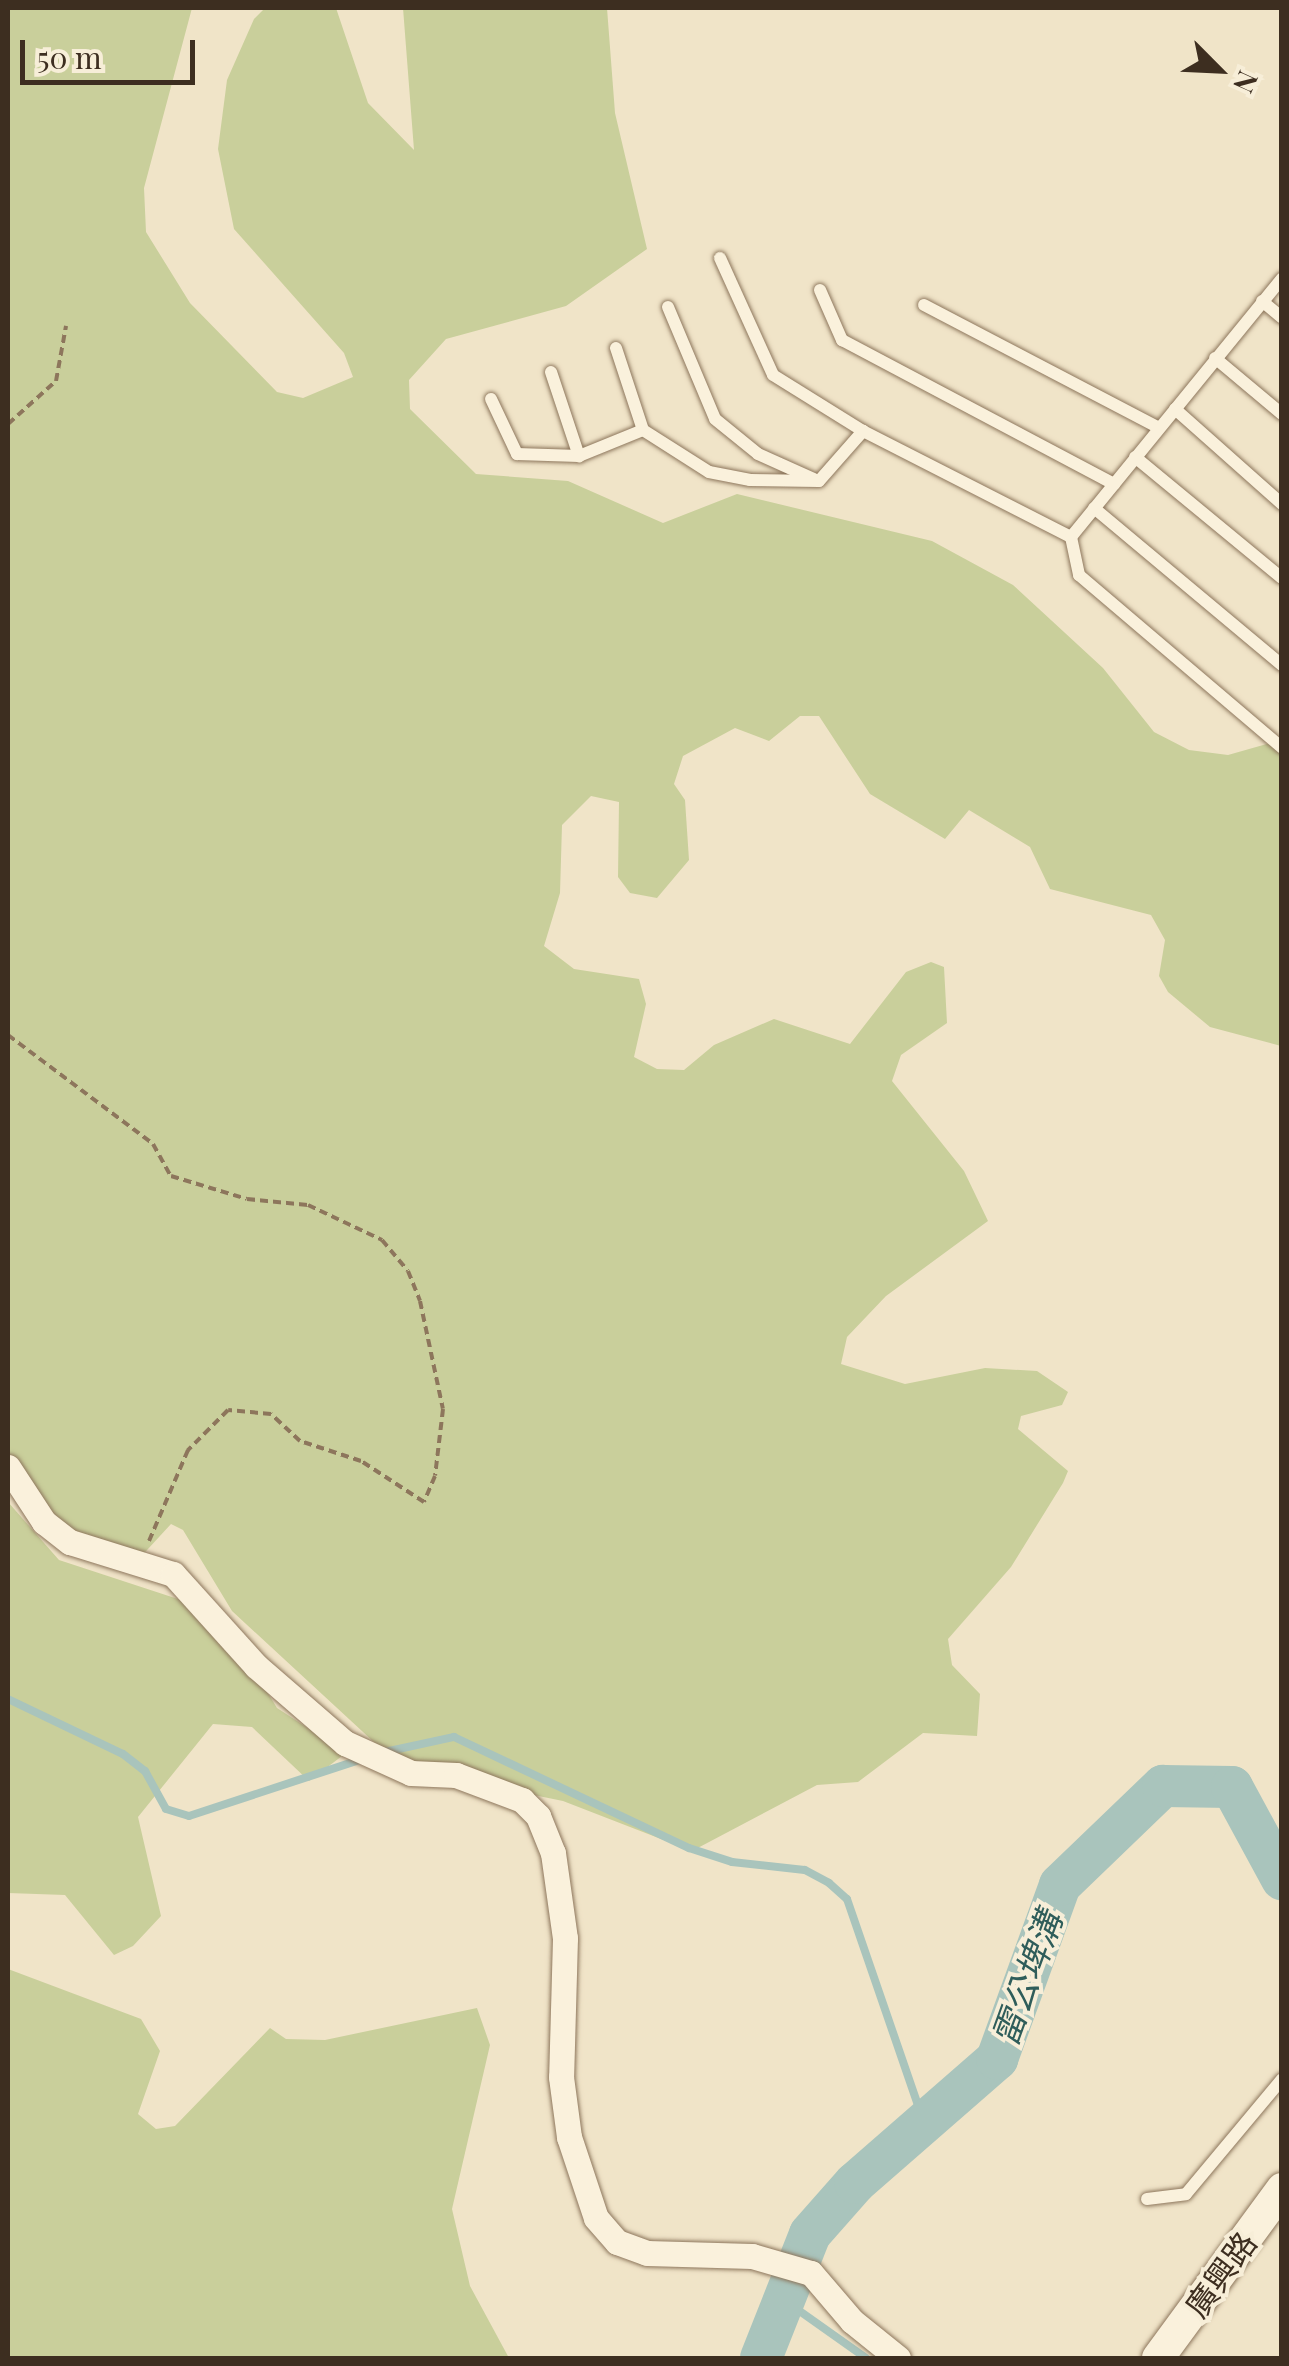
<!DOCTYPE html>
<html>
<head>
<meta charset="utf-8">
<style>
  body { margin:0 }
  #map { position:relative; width:1289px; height:2366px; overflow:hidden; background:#f0e4c8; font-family:"Playfair Display","Noto Sans TC",serif }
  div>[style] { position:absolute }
  .green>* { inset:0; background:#c9cf9b }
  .stream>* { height:8px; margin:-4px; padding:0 4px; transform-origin:4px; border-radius:4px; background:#a9c4bc }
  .river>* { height:42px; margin:-21px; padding:0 21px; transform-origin:21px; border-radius:21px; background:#a9c4bc }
  .path>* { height:4px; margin-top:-2px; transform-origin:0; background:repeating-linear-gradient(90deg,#8d765c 0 8px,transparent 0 13px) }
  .roads { filter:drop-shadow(0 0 2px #8d765c) drop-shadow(0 0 2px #8d765c) }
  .service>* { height:12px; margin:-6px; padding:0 6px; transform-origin:6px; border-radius:6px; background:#faf1dc }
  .minor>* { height:25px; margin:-12.5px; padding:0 12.5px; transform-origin:12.5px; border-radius:12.5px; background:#faf1dc }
  .tertiary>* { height:32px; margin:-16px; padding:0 16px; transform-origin:16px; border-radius:16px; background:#faf1dc }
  span { translate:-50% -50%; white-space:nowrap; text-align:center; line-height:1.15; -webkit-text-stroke:8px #f7eed8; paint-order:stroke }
  .street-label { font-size:32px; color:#3d2e20 }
  .water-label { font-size:35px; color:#2f5d5a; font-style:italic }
  .frame { position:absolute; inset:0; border:10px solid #3d2e20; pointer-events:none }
  .north { position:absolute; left:1169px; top:20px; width:100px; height:100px; -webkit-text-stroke:8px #f7eed8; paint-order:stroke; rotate:114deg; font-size:28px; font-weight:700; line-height:40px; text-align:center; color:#3d2e20 }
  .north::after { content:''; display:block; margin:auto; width:35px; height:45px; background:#3d2e20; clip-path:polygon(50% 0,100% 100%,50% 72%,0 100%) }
  .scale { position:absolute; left:20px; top:40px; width:175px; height:45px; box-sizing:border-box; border:5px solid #3d2e20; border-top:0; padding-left:12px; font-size:30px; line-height:35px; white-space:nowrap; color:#3d2e20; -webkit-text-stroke:8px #f7eed8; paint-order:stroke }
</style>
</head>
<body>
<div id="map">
  <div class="green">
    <i style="clip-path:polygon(8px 8px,192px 8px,144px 188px,146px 232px,190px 303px,277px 392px,303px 398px,353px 377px,344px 353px,234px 229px,218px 149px,227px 80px,254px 19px,265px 8px,336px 8px,368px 103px,414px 150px,403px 8px,607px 8px,615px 113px,647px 249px,566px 306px,446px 339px,409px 380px,410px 409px,476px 474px,568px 481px,663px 523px,737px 494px,932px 541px,1013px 585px,1103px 668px,1154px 732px,1189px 750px,1228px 755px,1281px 740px,1281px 1046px,1210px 1027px,1168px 992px,1159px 976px,1165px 940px,1151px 915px,1050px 889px,1030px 847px,969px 810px,945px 839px,870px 794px,819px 716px,800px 716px,769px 741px,735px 728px,683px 756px,674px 784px,685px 800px,689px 860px,657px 898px,630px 893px,618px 877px,619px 802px,591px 796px,562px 825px,560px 893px,544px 946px,574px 969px,639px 979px,646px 1004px,634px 1057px,657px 1069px,684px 1070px,714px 1045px,774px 1019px,850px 1044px,906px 972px,931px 962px,944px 967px,947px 1023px,901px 1055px,892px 1081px,964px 1171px,988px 1221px,886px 1296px,847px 1337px,841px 1364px,905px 1384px,985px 1368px,1037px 1371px,1068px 1392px,1062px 1405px,1021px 1416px,1018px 1429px,1068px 1471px,1063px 1483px,1011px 1567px,948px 1639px,952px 1665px,980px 1694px,977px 1736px,923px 1733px,858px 1782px,817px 1785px,692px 1851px,563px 1801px,432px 1774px,389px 1756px,232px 1611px,183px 1530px,171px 1524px,136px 1562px,81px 1547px,8px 1457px)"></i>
    <i style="clip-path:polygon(8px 1502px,59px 1560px,187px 1602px,239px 1646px,277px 1708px,346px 1753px,309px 1781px,252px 1727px,213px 1724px,138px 1817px,161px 1916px,133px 1946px,114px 1955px,65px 1895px,8px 1893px)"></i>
    <i style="clip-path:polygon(8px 1969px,141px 2019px,160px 2051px,138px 2114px,156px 2129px,175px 2126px,270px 2028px,286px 2039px,325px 2040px,477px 2008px,490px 2045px,452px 2209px,470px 2286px,509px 2358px,8px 2358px)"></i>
  </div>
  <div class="stream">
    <i style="left:8px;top:1699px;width:127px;rotate:25.6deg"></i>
    <i style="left:123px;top:1754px;width:28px;rotate:38deg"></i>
    <i style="left:145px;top:1771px;width:43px;rotate:61.1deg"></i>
    <i style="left:166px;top:1809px;width:24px;rotate:17deg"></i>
    <i style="left:189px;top:1816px;width:182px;rotate:-18.2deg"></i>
    <i style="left:380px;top:1753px;width:76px;rotate:-12.2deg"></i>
    <i style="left:454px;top:1737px;width:260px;rotate:25.3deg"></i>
    <i style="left:689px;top:1848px;width:45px;rotate:18deg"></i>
    <i style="left:732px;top:1862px;width:73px;rotate:6.3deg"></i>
    <i style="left:805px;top:1870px;width:27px;rotate:28deg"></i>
    <i style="left:829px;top:1883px;width:24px;rotate:42deg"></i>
    <i style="left:847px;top:1899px;width:237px;rotate:71deg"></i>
    <i style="left:784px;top:2300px;width:100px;rotate:35.3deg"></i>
  </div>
  <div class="river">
    <i style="left:761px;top:2358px;width:133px;rotate:-68.4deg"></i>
    <i style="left:810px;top:2234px;width:68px;rotate:-48.6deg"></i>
    <i style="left:855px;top:2183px;width:189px;rotate:-41.1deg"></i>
    <i style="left:997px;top:2059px;width:185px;rotate:-70.1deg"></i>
    <i style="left:1060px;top:1885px;width:143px;rotate:-43.9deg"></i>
    <i style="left:1163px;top:1786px;width:69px;rotate:0.8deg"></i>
    <i style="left:1232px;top:1787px;width:105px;rotate:61.5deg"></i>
  </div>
  <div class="path">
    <i style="left:8px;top:424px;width:64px;rotate:-41.9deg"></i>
    <i style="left:56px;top:381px;width:56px;rotate:-79.7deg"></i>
    <i style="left:8px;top:1035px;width:181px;rotate:36.9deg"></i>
    <i style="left:153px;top:1144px;width:37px;rotate:61deg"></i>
    <i style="left:171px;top:1176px;width:79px;rotate:16.8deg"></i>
    <i style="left:247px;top:1199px;width:61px;rotate:5.6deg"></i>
    <i style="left:308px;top:1205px;width:82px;rotate:25.3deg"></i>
    <i style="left:382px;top:1240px;width:40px;rotate:50deg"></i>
    <i style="left:408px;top:1271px;width:32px;rotate:68deg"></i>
    <i style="left:420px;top:1301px;width:110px;rotate:78deg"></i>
    <i style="left:443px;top:1409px;width:67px;rotate:96.8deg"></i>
    <i style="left:435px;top:1476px;width:28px;rotate:113deg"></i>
    <i style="left:424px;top:1502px;width:75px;rotate:-146.9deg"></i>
    <i style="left:361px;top:1461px;width:64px;rotate:-161.8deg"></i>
    <i style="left:300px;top:1441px;width:40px;rotate:-137deg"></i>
    <i style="left:271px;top:1414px;width:43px;rotate:-174.7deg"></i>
    <i style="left:228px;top:1410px;width:57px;rotate:135deg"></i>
    <i style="left:188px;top:1450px;width:99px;rotate:113.2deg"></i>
  </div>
  <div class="roads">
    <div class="service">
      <i style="left:720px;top:258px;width:128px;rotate:65.6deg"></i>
      <i style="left:773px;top:375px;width:106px;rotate:31.9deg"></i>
      <i style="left:820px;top:290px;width:55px;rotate:66.3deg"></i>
      <i style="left:842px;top:340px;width:308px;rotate:27.9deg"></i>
      <i style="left:1262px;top:301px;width:26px;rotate:40deg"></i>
      <i style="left:924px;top:305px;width:265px;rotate:27.6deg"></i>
      <i style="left:668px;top:307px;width:121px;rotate:67.2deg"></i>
      <i style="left:715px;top:419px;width:55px;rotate:39.1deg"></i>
      <i style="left:758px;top:454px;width:61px;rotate:24.1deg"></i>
      <i style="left:616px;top:348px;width:86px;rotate:71.8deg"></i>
      <i style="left:1215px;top:358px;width:87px;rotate:39.9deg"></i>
      <i style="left:551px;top:372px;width:89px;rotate:71.6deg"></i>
      <i style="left:491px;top:399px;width:61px;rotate:64.7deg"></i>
      <i style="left:517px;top:454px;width:62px;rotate:1.8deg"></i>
      <i style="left:579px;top:456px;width:69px;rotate:-22.1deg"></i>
      <i style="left:643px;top:430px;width:78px;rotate:32.5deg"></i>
      <i style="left:709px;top:472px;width:42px;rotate:11deg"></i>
      <i style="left:750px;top:480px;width:69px;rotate:0.8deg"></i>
      <i style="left:819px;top:481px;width:67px;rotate:-48.7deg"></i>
      <i style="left:863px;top:431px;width:233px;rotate:27deg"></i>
      <i style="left:1071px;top:537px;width:334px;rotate:-50.8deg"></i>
      <i style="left:1175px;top:409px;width:143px;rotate:41.6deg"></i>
      <i style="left:1135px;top:457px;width:190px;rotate:39.5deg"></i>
      <i style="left:1094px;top:508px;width:245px;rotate:39.9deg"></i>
      <i style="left:1071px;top:537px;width:39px;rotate:78deg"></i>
      <i style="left:1079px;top:575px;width:267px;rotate:40.4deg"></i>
      <i style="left:1147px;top:2199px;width:39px;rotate:-7deg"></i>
      <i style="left:1186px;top:2194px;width:150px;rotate:-50.1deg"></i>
    </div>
    <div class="minor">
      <i style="left:8px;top:1467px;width:66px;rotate:56.8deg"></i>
      <i style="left:44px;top:1522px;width:33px;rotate:38deg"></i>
      <i style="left:70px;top:1542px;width:108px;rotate:17.3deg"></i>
      <i style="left:173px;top:1574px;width:124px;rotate:47.9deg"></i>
      <i style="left:256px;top:1666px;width:118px;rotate:40.9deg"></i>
      <i style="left:345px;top:1743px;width:72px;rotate:24.4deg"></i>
      <i style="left:411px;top:1773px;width:45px;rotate:2.5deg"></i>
      <i style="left:456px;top:1775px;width:71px;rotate:20.7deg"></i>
      <i style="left:522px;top:1800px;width:23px;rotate:45deg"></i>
      <i style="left:538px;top:1816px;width:40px;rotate:68deg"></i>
      <i style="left:553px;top:1853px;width:86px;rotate:82deg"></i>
      <i style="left:565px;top:1938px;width:139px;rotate:91.6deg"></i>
      <i style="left:561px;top:2077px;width:61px;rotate:82.4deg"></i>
      <i style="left:569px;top:2137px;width:85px;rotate:71.6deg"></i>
      <i style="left:596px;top:2218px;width:32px;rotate:49deg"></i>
      <i style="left:617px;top:2242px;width:32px;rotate:20deg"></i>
      <i style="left:647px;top:2253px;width:105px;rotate:1.6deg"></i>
      <i style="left:752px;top:2256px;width:61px;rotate:16.1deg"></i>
      <i style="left:811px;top:2273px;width:63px;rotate:49.5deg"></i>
      <i style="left:852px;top:2321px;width:59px;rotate:38.8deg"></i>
    </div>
    <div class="tertiary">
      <i style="left:1158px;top:2358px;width:210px;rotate:-53.7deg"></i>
    </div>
  </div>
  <div class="street-label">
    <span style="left:1220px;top:2274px;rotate:-54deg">廣興路</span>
  </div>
  <div class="water-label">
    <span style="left:1026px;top:1978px;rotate:-70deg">雷公埤溝</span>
  </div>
  <div class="frame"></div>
  <div class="north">N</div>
  <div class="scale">50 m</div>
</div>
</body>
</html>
